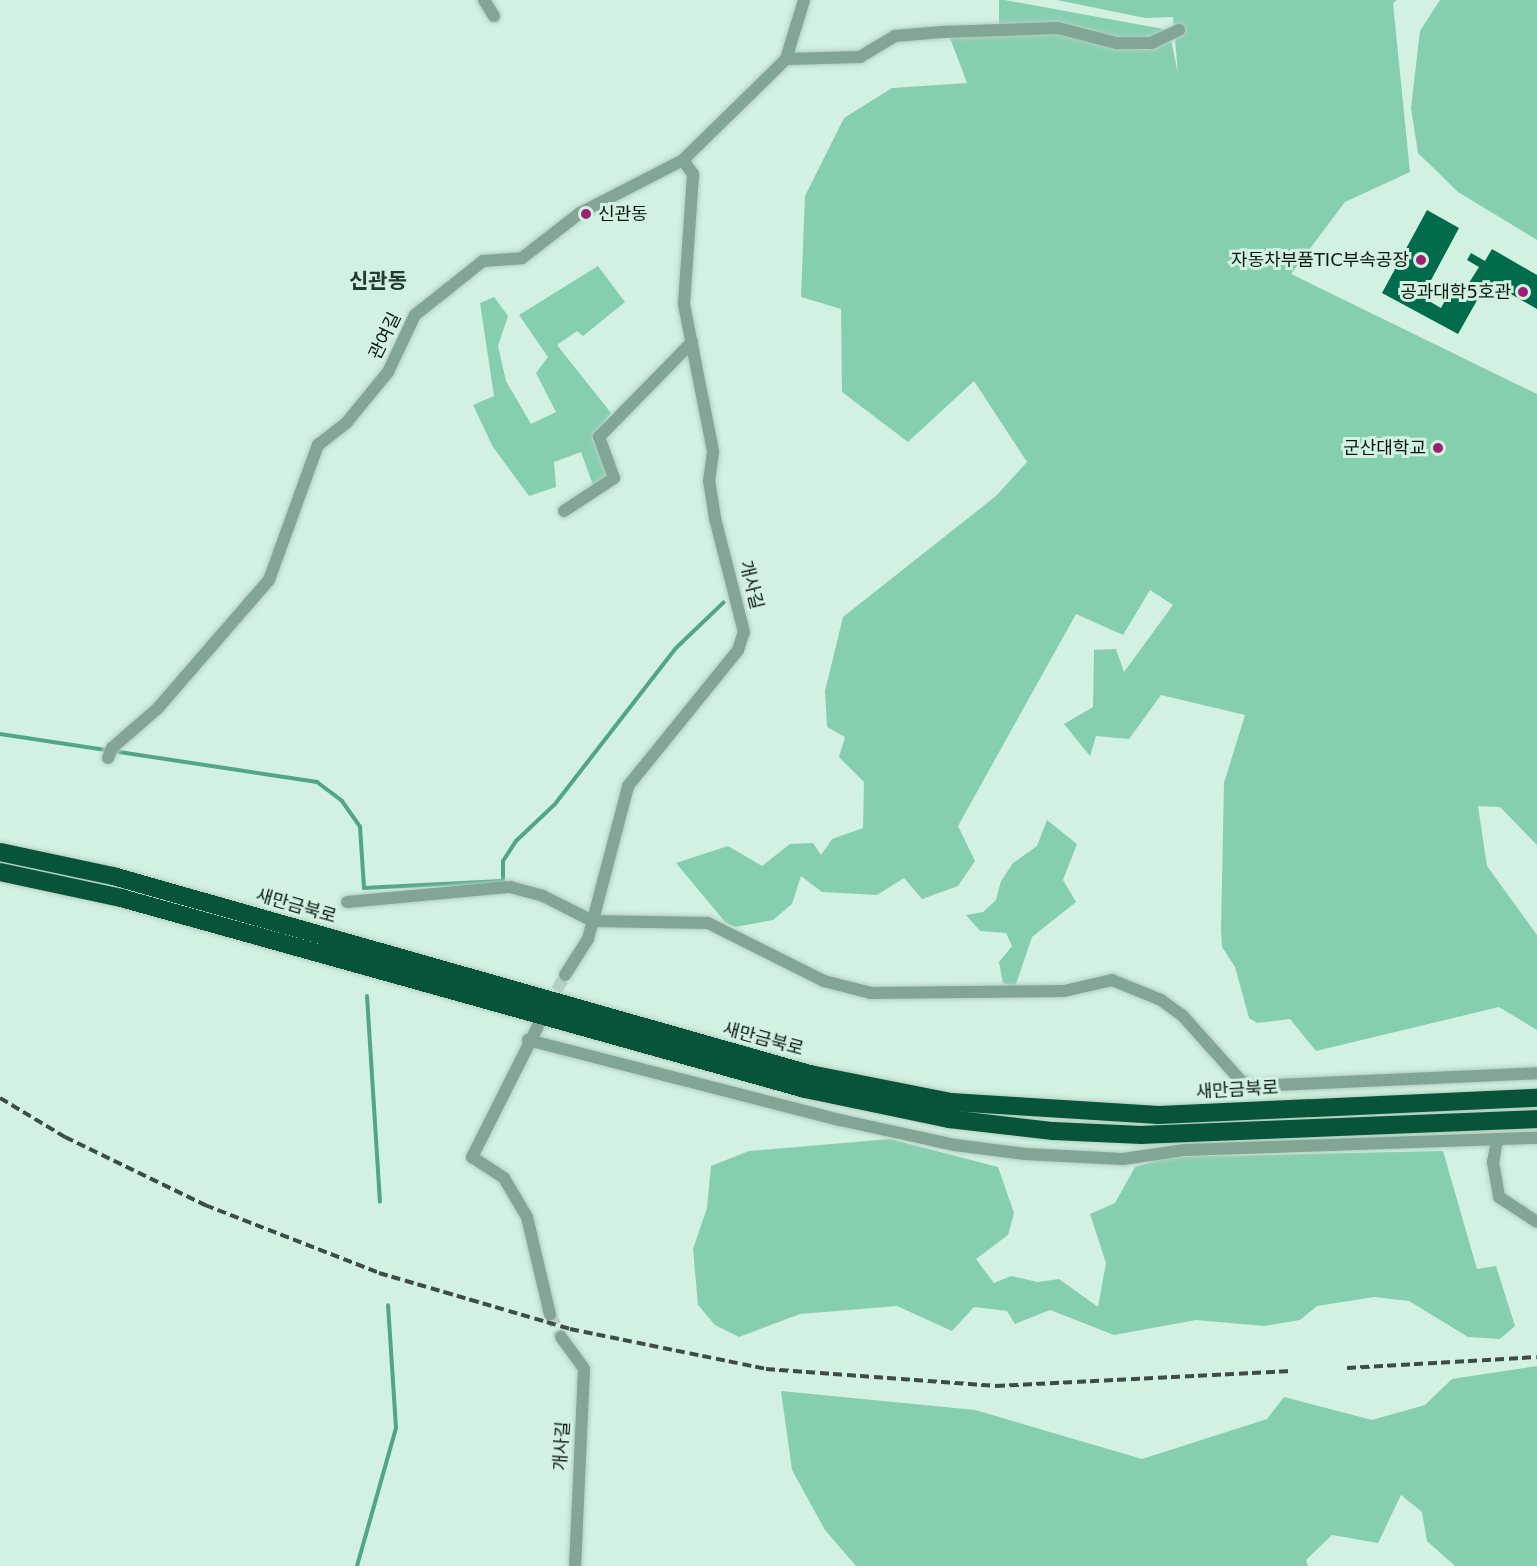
<!DOCTYPE html>
<html>
<head>
<meta charset="utf-8">
<style>
  body { margin:0 }
  #map { position:relative; width:1537px; height:1566px; overflow:hidden; background:#d2f1e1; font-family:"DejaVu Sans","Noto Sans KR",sans-serif }
  div>[style] { position:absolute }
  .green>* { inset:0; background:#86cfae }
  .stream>* { height:4px; margin:-2px; padding:0 2px; transform-origin:2px; border-radius:2px; background:#50a782 }
  .building>* { inset:0; background:#006c4b }
  .street-tunnel>* { height:12px; margin-top:-6px; transform-origin:0; background:repeating-linear-gradient(90deg,#b4d0c2 0 12px,transparent 0 18px) }
  .roads { filter:drop-shadow(0 0 2px #b2cec0) drop-shadow(0 0 2px #b2cec0) }
  .street>* { height:12px; margin:-6px; padding:0 6px; transform-origin:6px; border-radius:6px; background:#82a594 }
  .highway>* { height:18px; margin:-9px; padding:0 9px; transform-origin:9px; border-radius:9px; background:#08543a }
  .rail>* { height:4px; margin-top:-2px; transform-origin:0; background:repeating-linear-gradient(90deg,#3d4d45 0 9px,transparent 0 13.5px) }
  .dots>* { width:16px; height:16px; translate:-50% -50%; box-sizing:border-box; border:3px solid #d2f1e1; border-radius:50% }
  span { translate:-50% -50%; white-space:nowrap; text-align:center; line-height:1.15; -webkit-text-stroke:6px #d2f1e1; paint-order:stroke }
  .poi-label { font-size:18px; color:#0c1712 }
  .left { translate:0 -50%; text-align:left }
  .right { translate:-100% -50%; text-align:right }
  .street-label { font-size:18px; color:#0c1712 }
  .quarter-label { font-size:21px; color:#213b2f; font-weight:700 }
</style>
</head>
<body>
<div id="map">
  <div class="green">
    <i style="clip-path:polygon(999px 0,1005px 0,1169px 30px,1146px 39px,1117px 39px,999px 24px)"></i>
    <i style="clip-path:polygon(1057px 0,1397px 0,1393px 3px,1410px 172px,1345px 202px,1291px 274px,1537px 394px,1537px 845px,1500px 807px,1478px 806px,1487px 866px,1537px 935px,1537px 1030px,1499px 1007px,1316px 1051px,1290px 1019px,1257px 1023px,1249px 1018px,1235px 967px,1222px 947px,1221px 929px,1224px 783px,1245px 715px,1161px 695px,1129px 739px,1096px 736px,1090px 756px,1064px 724px,1093px 707px,1094px 650px,1116px 649px,1124px 672px,1173px 605px,1150px 590px,1123px 635px,1076px 614px,958px 826px,975px 861px,958px 886px,922px 899px,904px 878px,877px 895px,822px 892px,801px 876px,792px 904px,773px 920px,735px 927px,726px 923px,676px 863px,728px 846px,762px 866px,790px 844px,813px 843px,821px 855px,832px 839px,863px 828px,864px 782px,839px 757px,845px 737px,827px 727px,825px 691px,843px 617px,996px 496px,1027px 462px,974px 381px,908px 442px,842px 392px,841px 309px,801px 297px,805px 196px,844px 118px,892px 88px,967px 83px,950px 38px,1022px 31px,1066px 34px,1110px 46px,1147px 50px,1171px 40px,1178px 73px,1173px 17px,1145px 18px)"></i>
    <i style="clip-path:polygon(1440px 0,1537px 0,1537px 240px,1458px 192px,1418px 153px,1411px 108px,1420px 31px)"></i>
    <i style="clip-path:polygon(598px 266px,625px 302px,583px 336px,577px 331px,557px 345px,611px 413px,592px 439px,609px 475px,593px 485px,581px 452px,554px 462px,556px 487px,529px 496px,493px 447px,473px 405px,494px 396px,480px 303px,494px 297px,508px 316px,498px 346px,506px 381px,531px 424px,556px 412px,536px 373px,548px 357px,519px 315px)"></i>
    <i style="clip-path:polygon(1047px 820px,1077px 844px,1063px 880px,1076px 902px,1032px 937px,1015px 987px,1003px 983px,999px 962px,1012px 946px,1006px 933px,980px 931px,966px 915px,983px 912px,996px 900px,1001px 881px,1013px 863px,1037px 846px)"></i>
    <i style="clip-path:polygon(890px 1139px,998px 1167px,1014px 1213px,1008px 1235px,976px 1259px,994px 1283px,1011px 1276px,1038px 1282px,1059px 1279px,1098px 1307px,1106px 1263px,1090px 1214px,1115px 1203px,1135px 1167px,1168px 1157px,1443px 1151px,1477px 1269px,1496px 1266px,1515px 1326px,1500px 1339px,1468px 1337px,1409px 1301px,1374px 1297px,1317px 1306px,1300px 1320px,1264px 1326px,1196px 1320px,1114px 1335px,1050px 1310px,1015px 1324px,1007px 1311px,974px 1307px,952px 1331px,897px 1306px,800px 1314px,739px 1337px,715px 1325px,698px 1305px,693px 1249px,707px 1208px,711px 1166px,749px 1151px)"></i>
    <i style="clip-path:polygon(1537px 1366px,1537px 1566px,1455px 1566px,1427px 1541px,1422px 1512px,1401px 1495px,1378px 1543px,1332px 1535px,1306px 1560px,1308px 1566px,856px 1566px,825px 1530px,792px 1470px,781px 1391px,975px 1410px,1142px 1459px,1267px 1419px,1284px 1397px,1372px 1420px,1425px 1405px,1452px 1379px)"></i>
  </div>
  <div class="stream">
    <i style="left:0;top:734px;width:321px;rotate:8.6deg"></i>
    <i style="left:317px;top:782px;width:31px;rotate:37deg"></i>
    <i style="left:342px;top:801px;width:32px;rotate:55deg"></i>
    <i style="left:360px;top:827px;width:61px;rotate:86.2deg"></i>
    <i style="left:364px;top:888px;width:139px;rotate:-2.9deg"></i>
    <i style="left:503px;top:881px;width:20px;rotate:-90deg"></i>
    <i style="left:503px;top:861px;width:24px;rotate:-57deg"></i>
    <i style="left:516px;top:841px;width:54px;rotate:-43.5deg"></i>
    <i style="left:555px;top:804px;width:197px;rotate:-52.2deg"></i>
    <i style="left:676px;top:648px;width:66px;rotate:-43.8deg"></i>
    <i style="left:367px;top:996px;width:206px;rotate:86.4deg"></i>
    <i style="left:357px;top:1566px;width:143px;rotate:-74.2deg"></i>
    <i style="left:396px;top:1428px;width:123px;rotate:-93.7deg"></i>
  </div>
  <div class="building">
    <i style="clip-path:polygon(1427px 210px,1459px 228px,1422px 297px,1441px 308px,1456px 280px,1467px 286px,1479px 267px,1467px 260px,1471px 253px,1485px 261px,1492px 249px,1537px 275px,1537px 309px,1488px 281px,1458px 334px,1382px 293px)"></i>
  </div>
  <div class="street-tunnel">
    <i style="left:548px;top:1006px;width:35px;rotate:-61deg"></i>
    <i style="left:550px;top:1314px;width:25px;rotate:64deg"></i>
  </div>
  <div class="roads">
    <div class="street">
      <i style="left:484px;top:0;width:19px;rotate:58deg"></i>
      <i style="left:786px;top:59px;width:74px;rotate:-1.5deg"></i>
      <i style="left:860px;top:57px;width:41px;rotate:-31deg"></i>
      <i style="left:895px;top:36px;width:47px;rotate:-4.9deg"></i>
      <i style="left:942px;top:32px;width:116px;rotate:-2deg"></i>
      <i style="left:1058px;top:28px;width:60px;rotate:14.5deg"></i>
      <i style="left:1116px;top:43px;width:35px"></i>
      <i style="left:1151px;top:43px;width:31px;rotate:-25deg"></i>
      <i style="left:564px;top:511px;width:60px;rotate:-33.4deg"></i>
      <i style="left:614px;top:478px;width:44px;rotate:-110.1deg"></i>
      <i style="left:599px;top:437px;width:133px;rotate:-45.6deg"></i>
      <i style="left:108px;top:758px;width:11px;rotate:-68deg"></i>
      <i style="left:112px;top:748px;width:61px;rotate:-41deg"></i>
      <i style="left:158px;top:708px;width:169px;rotate:-49.1deg"></i>
      <i style="left:269px;top:580px;width:144px;rotate:-70.1deg"></i>
      <i style="left:318px;top:445px;width:37px;rotate:-38deg"></i>
      <i style="left:347px;top:422px;width:65px;rotate:-50.6deg"></i>
      <i style="left:388px;top:372px;width:63px;rotate:-64.7deg"></i>
      <i style="left:415px;top:315px;width:87px;rotate:-38.5deg"></i>
      <i style="left:483px;top:261px;width:39px;rotate:-4deg"></i>
      <i style="left:522px;top:258px;width:73px;rotate:-37.8deg"></i>
      <i style="left:580px;top:213px;width:116px;rotate:-27.2deg"></i>
      <i style="left:683px;top:160px;width:144px;rotate:-44.4deg"></i>
      <i style="left:786px;top:59px;width:62px;rotate:-73deg"></i>
      <i style="left:347px;top:902px;width:164px;rotate:-5.3deg"></i>
      <i style="left:510px;top:887px;width:34px;rotate:15deg"></i>
      <i style="left:543px;top:896px;width:56px;rotate:26.6deg"></i>
      <i style="left:593px;top:921px;width:115px;rotate:1deg"></i>
      <i style="left:708px;top:923px;width:130px;rotate:26.6deg"></i>
      <i style="left:824px;top:981px;width:49px;rotate:14.3deg"></i>
      <i style="left:871px;top:993px;width:193px;rotate:-0.6deg"></i>
      <i style="left:1064px;top:991px;width:49px;rotate:-12.9deg"></i>
      <i style="left:1112px;top:980px;width:53px;rotate:22.2deg"></i>
      <i style="left:1161px;top:1000px;width:26px;rotate:36deg"></i>
      <i style="left:1182px;top:1015px;width:89px;rotate:48.2deg"></i>
      <i style="left:1241px;top:1081px;width:14px;rotate:21deg"></i>
      <i style="left:1254px;top:1086px;width:283px;rotate:-2.6deg"></i>
      <i style="left:565px;top:975px;width:43px;rotate:-57.4deg"></i>
      <i style="left:588px;top:939px;width:158px;rotate:-75.3deg"></i>
      <i style="left:628px;top:786px;width:175px;rotate:-51deg"></i>
      <i style="left:738px;top:650px;width:19px;rotate:-72deg"></i>
      <i style="left:744px;top:632px;width:118px;rotate:-104.3deg"></i>
      <i style="left:715px;top:518px;width:37px;rotate:-99deg"></i>
      <i style="left:709px;top:481px;width:30px;rotate:-82deg"></i>
      <i style="left:713px;top:451px;width:150px;rotate:-101.2deg"></i>
      <i style="left:684px;top:304px;width:130px;rotate:-86deg"></i>
      <i style="left:693px;top:174px;width:17px;rotate:-126deg"></i>
      <i style="left:538px;top:1026px;width:147px;rotate:116.7deg"></i>
      <i style="left:472px;top:1157px;width:38px;rotate:33deg"></i>
      <i style="left:504px;top:1178px;width:45px;rotate:59.5deg"></i>
      <i style="left:527px;top:1217px;width:100px;rotate:76.7deg"></i>
      <i style="left:528px;top:1040px;width:322px;rotate:14.4deg"></i>
      <i style="left:840px;top:1120px;width:118px;rotate:12.3deg"></i>
      <i style="left:955px;top:1145px;width:71px;rotate:7.3deg"></i>
      <i style="left:1025px;top:1154px;width:98px;rotate:2.9deg"></i>
      <i style="left:1123px;top:1159px;width:63px;rotate:-8.3deg"></i>
      <i style="left:1185px;top:1150px;width:352px;rotate:-2deg"></i>
      <i style="left:1497px;top:1140px;width:22px;rotate:100deg"></i>
      <i style="left:1493px;top:1162px;width:36px;rotate:80deg"></i>
      <i style="left:1499px;top:1197px;width:45px;rotate:33.3deg"></i>
      <i style="left:561px;top:1337px;width:39px;rotate:54deg"></i>
      <i style="left:584px;top:1369px;width:197px;rotate:92.6deg"></i>
    </div>
    <div class="highway">
      <i style="left:0;top:852px;width:116px;rotate:12deg"></i>
      <i style="left:113px;top:876px;width:725px;rotate:15.86deg"></i>
      <i style="left:810px;top:1074px;width:144px;rotate:11.2deg"></i>
      <i style="left:951px;top:1102px;width:208px;rotate:3.6deg"></i>
      <i style="left:1159px;top:1115px;width:378px;rotate:-2.6deg"></i>
      <i style="left:0;top:872px;width:124px;rotate:12.1deg"></i>
      <i style="left:121px;top:898px;width:710px;rotate:15.6deg"></i>
      <i style="left:805px;top:1089px;width:147px;rotate:11.8deg"></i>
      <i style="left:949px;top:1119px;width:105px;rotate:6.6deg"></i>
      <i style="left:1053px;top:1131px;width:89px;rotate:2.6deg"></i>
      <i style="left:1142px;top:1135px;width:395px;rotate:-2.3deg"></i>
    </div>
  </div>
  <div class="rail">
    <i style="left:0;top:1098px;width:76px;rotate:31deg"></i>
    <i style="left:65px;top:1137px;width:156px;rotate:25.9deg"></i>
    <i style="left:205px;top:1205px;width:187px;rotate:21.3deg"></i>
    <i style="left:379px;top:1273px;width:199px;rotate:16.3deg"></i>
    <i style="left:570px;top:1329px;width:200px;rotate:11.5deg"></i>
    <i style="left:766px;top:1369px;width:231px;rotate:4.2deg"></i>
    <i style="left:996px;top:1386px;width:297px;rotate:-2.9deg"></i>
    <i style="left:1347px;top:1368px;width:190px;rotate:-3.3deg"></i>
  </div>
  <div class="dots">
    <i style="left:586px;top:214px;background:#9c1f76"></i>
    <i style="left:1421px;top:260px;background:#9c1f76"></i>
    <i style="left:1523px;top:292px;background:#9c1f76"></i>
    <i style="left:1438px;top:448px;background:#9c1f76"></i>
  </div>
  <div class="poi-label">
    <span class="left" style="left:598px;top:214px">신관동</span>
    <span class="right" style="left:1409px;top:260px">자동차부품TIC부속공장</span>
    <span class="right" style="left:1511px;top:292px">공과대학5호관</span>
    <span class="right" style="left:1426px;top:448px">군산대학교</span>
  </div>
  <div class="street-label">
    <span style="left:385px;top:336px;rotate:-64deg">관여길</span>
    <span style="left:751px;top:585px;rotate:76deg">개사길</span>
    <span style="left:296px;top:906px;rotate:16deg">새만금북로</span>
    <span style="left:763px;top:1039px;rotate:15deg">새만금북로</span>
    <span style="left:1237px;top:1090px;rotate:-3deg">새만금북로</span>
    <span style="left:562px;top:1446px;rotate:-86deg">개사길</span>
  </div>
  <div class="quarter-label">
    <span style="left:378px;top:281px">신관동</span>
  </div>
</div>
</body>
</html>
